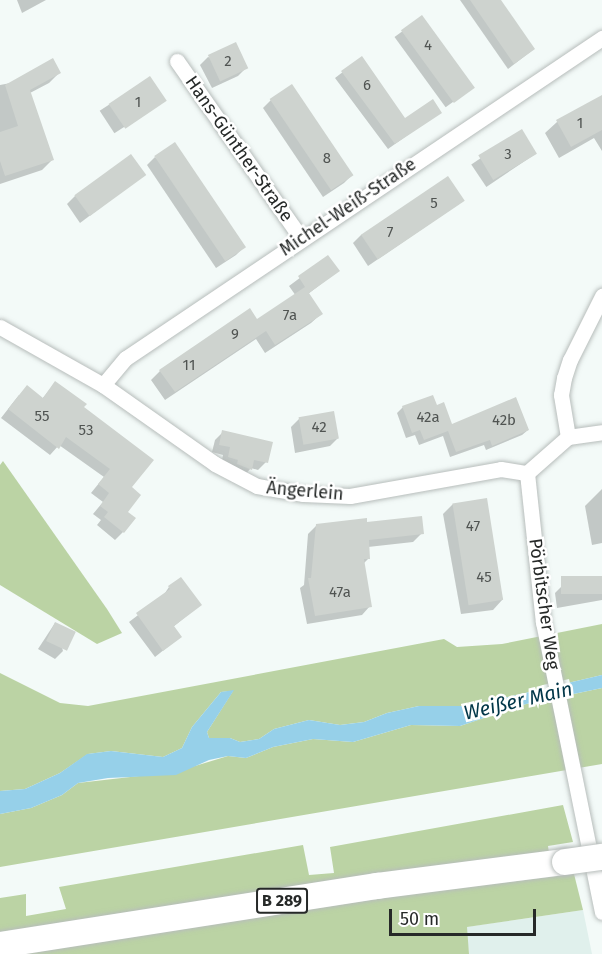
<!DOCTYPE html>
<html>
<head>
<meta charset="utf-8">
<style>
  body { margin:0 }
  #map { position:relative; width:602px; height:954px; overflow:hidden; background:#f3faf8; font-family:"Fira Sans",sans-serif }
  div>[style] { position:absolute }
  .built>* { inset:0; background:#e0f0ec }
  .green>* { inset:0; background:#bbd3a4 }
  .water>* { inset:0; background:#96d0e9 }
  .pier>* { inset:0; background:#f3faf8; transform-origin:0 0 }
  .shadow>* { inset:0; background:#0003; transform-origin:0 0 }
  .building>* { inset:0; background:#ced3cf; transform-origin:0 0 }
  .roads { filter:drop-shadow(0 0 2px #b7bdbb) drop-shadow(0 0 2px #b7bdbb) }
  .minor>* { height:15px; margin:-7.5px; padding:0 7.5px; transform-origin:7.5px; border-radius:7.5px; background:#fff }
  .trunk>* { height:26px; margin:-13px; padding:0 13px; transform-origin:13px; border-radius:13px; background:#fff }
  .bridges { filter:drop-shadow(0 0 2px #b7bdbb) drop-shadow(0 0 2px #b7bdbb) }
  .trunk-bridge>* { height:26px; margin:-13px; padding:0 13px; transform-origin:13px; border-radius:13px; background:#fff }
  span { translate:-50% -50%; white-space:nowrap; text-align:center; line-height:1.15; -webkit-text-stroke:5px #fff; paint-order:stroke }
  .number-label { font-size:15px; color:#505452 }
  .number-label span { -webkit-text-stroke-width:0 }
  .shield-label span { padding:2px 4px; background:#fff; border:2px solid; border-radius:4px; -webkit-text-stroke-width:0 }
  .shield-label { font-size:16px; color:#262928; font-weight:700 }
  .street-label { font-size:18px; color:#262928 }
  .water-label { font-size:20px; color:#013648; font-style:italic }
  .scale { position:absolute; left:389px; top:909px; width:147px; height:27px; box-sizing:border-box; border:3px solid #262928; border-top:0; padding-left:8px; font-size:18px; line-height:21px; white-space:nowrap; color:#262928; -webkit-text-stroke:4px #fff; paint-order:stroke }
</style>
</head>
<body>
<div id="map">
  <div class="built">
    <i style="clip-path:polygon(583px 910px,592px 954px,469px 954px,466px 927px)"></i>
  </div>
  <div class="green">
    <i style="clip-path:polygon(3px 461px,107px 609px,122px 633px,97px 644px,0 585px,0 465px)"></i>
    <i style="clip-path:polygon(602px 624px,602px 675px,470px 706px,419px 706px,387px 713px,364px 722px,340px 725px,309px 720px,274px 729px,259px 739px,240px 742px,230px 738px,209px 738px,207px 732px,233px 691px,221px 692px,192px 727px,182px 748px,163px 757px,111px 751px,88px 754px,60px 773px,25px 789px,0 791px,0 673px,60px 703px,88px 706px,444px 639px,457px 647px,502px 644px)"></i>
    <i style="clip-path:polygon(602px 688px,602px 764px,0 867px,0 814px,31px 808px,62px 795px,78px 783px,139px 776px,195px 766px,228px 756px,246px 758px,273px 747px,313px 739px,353px 742px,411px 725px,460px 726px,526px 704px)"></i>
    <i style="clip-path:polygon(563px 805px,573px 842px,548px 846px,549px 853px,0 933px,0 898px,26px 894px,26px 916px,66px 909px,59px 887px,303px 845px,309px 875px,334px 873px,330px 847px)"></i>
    <i style="clip-path:polygon(574px 874px,583px 910px,467px 927px,469px 954px,22px 954px,415px 893px)"></i>
  </div>
  <div class="water">
    <i style="clip-path:polygon(602px 675px,602px 688px,526px 704px,460px 726px,411px 725px,353px 742px,313px 739px,273px 747px,246px 758px,228px 756px,209px 760px,176px 775px,108px 778px,78px 783px,62px 795px,31px 808px,0 814px,0 791px,25px 789px,60px 773px,87px 754px,111px 751px,163px 757px,182px 748px,192px 727px,221px 692px,234px 690px,207px 732px,209px 738px,230px 738px,240px 742px,259px 739px,274px 729px,309px 720px,340px 725px,364px 722px,387px 713px,419px 706px,470px 706px)"></i>
  </div>
  <div class="pier">
    <i style="left:569px;top:679px;width:18px;height:28px;rotate:77deg"></i>
  </div>
  <div class="shadow">
    <i style="clip-path:polygon(17px 0,46px 0,22px 13px)"></i>
    <i style="clip-path:polygon(460px 0,499px 0,534px 49px,508px 69px)"></i>
    <i style="left:422px;top:17px;width:87px;height:34px;rotate:54deg"></i>
    <i style="clip-path:polygon(208px 57px,246px 68px,238px 76px,212px 88px,200px 65px)"></i>
    <i style="clip-path:polygon(361px 58px,405px 120px,440px 112px,388px 149px,335px 78px)"></i>
    <i style="clip-path:polygon(58px 74px,49px 83px,30px 93px,52px 160px,42px 170px,0 184px,0 85px)"></i>
    <i style="left:150px;top:78px;width:27px;height:60px;rotate:57deg"></i>
    <i style="clip-path:polygon(602px 97px,602px 151px,594px 138px,559px 158px,545px 133px,557px 122px)"></i>
    <i style="clip-path:polygon(271px 100px,352px 175px,344px 183px,323px 197px,263px 108px)"></i>
    <i style="left:521px;top:131px;width:27px;height:60px;rotate:56deg"></i>
    <i style="clip-path:polygon(155px 157px,244px 247px,236px 255px,216px 268px,147px 165px)"></i>
    <i style="clip-path:polygon(144px 175px,80px 223px,67px 204px,75px 196px)"></i>
    <i style="clip-path:polygon(463px 201px,368px 266px,353px 243px,361px 235px)"></i>
    <i style="clip-path:polygon(328px 257px,338px 271px,308px 294px,321px 314px,311px 323px,265px 353px,256px 339px,165px 400px,151px 380px,160px 371px,257px 321px,296px 296px,289px 286px)"></i>
    <i style="clip-path:polygon(55px 383px,82px 408px,130px 488px,123px 532px,115px 540px,97px 525px,101px 520px,93px 514px,103px 502px,91px 493px,104px 477px,59px 445px,50px 455px,1px 418px,19px 395px,42px 399px)"></i>
    <i style="clip-path:polygon(436px 406px,451px 426px,528px 430px,522px 435px,486px 450px,484px 445px,450px 457px,443px 436px,419px 445px,415px 435px,406px 438px,397px 413px,403px 407px)"></i>
    <i style="clip-path:polygon(299px 419px,338px 438px,330px 446px,295px 453px,291px 427px)"></i>
    <i style="clip-path:polygon(223px 432px,266px 462px,258px 470px,251px 468px,243px 477px,221px 465px,223px 455px,212px 452px,215px 440px)"></i>
    <i style="clip-path:polygon(602px 489px,602px 543px,592px 545px,585px 506px)"></i>
    <i style="clip-path:polygon(453px 504px,503px 599px,493px 610px,461px 614px,443px 514px)"></i>
    <i style="clip-path:polygon(366px 523px,422px 533px,413px 542px,368px 547px,369px 558px,363px 564px,370px 606px,362px 615px,307px 624px,300px 588px,304px 585px,308px 534px,316px 526px)"></i>
    <i style="clip-path:polygon(602px 578px,602px 600px,557px 608px,555px 593px,563px 585px)"></i>
    <i style="clip-path:polygon(169px 587px,200px 605px,173px 627px,180px 637px,155px 657px,129px 622px,163px 596px)"></i>
    <i style="clip-path:polygon(55px 623px,63px 651px,55px 659px,38px 649px)"></i>
  </div>
  <div class="building">
    <i style="clip-path:polygon(470px 0,501px 0,535px 49px,514px 64px)"></i>
    <i style="left:422px;top:15px;width:90px;height:26px;rotate:54deg"></i>
    <i style="left:236px;top:42px;width:29px;height:31px;rotate:65deg"></i>
    <i style="clip-path:polygon(362px 56px,405px 118px,433px 99px,442px 113px,395px 144px,341px 71px)"></i>
    <i style="clip-path:polygon(53px 58px,61px 73px,30px 90px,54px 160px,5px 176px,0 161px,0 132px,18px 126px,5px 85px)"></i>
    <i style="left:150px;top:76px;width:30px;height:50px;rotate:56deg"></i>
    <i style="left:292px;top:84px;width:110px;height:27px;rotate:56deg"></i>
    <i style="clip-path:polygon(602px 95px,602px 130px,571px 147px,556px 120px)"></i>
    <i style="left:522px;top:129px;width:29px;height:51px;rotate:59deg"></i>
    <i style="left:175px;top:142px;width:127px;height:25px;rotate:56deg"></i>
    <i style="left:131px;top:154px;width:26px;height:70px;rotate:54deg"></i>
    <i style="left:448px;top:176px;width:30px;height:105px;rotate:56deg"></i>
    <i style="clip-path:polygon(328px 255px,340px 271px,309px 293px,307px 290px,323px 314px,275px 345px,266px 331px,175px 392px,159px 370px,250px 308px,257px 319px,305px 287px,298px 276px)"></i>
    <i style="clip-path:polygon(55px 381px,87px 404px,84px 407px,154px 460px,132px 487px,141px 495px,128px 512px,136px 518px,124px 533px,104px 517px,108px 512px,100px 506px,109px 493px,98px 484px,110px 469px,66px 437px,59px 449px,8px 409px,27px 385px,43px 398px)"></i>
    <i style="clip-path:polygon(433px 395px,437px 405px,444px 402px,452px 424px,516px 397px,529px 430px,492px 446px,490px 440px,456px 452px,448px 431px,424px 440px,420px 430px,412px 433px,402px 406px)"></i>
    <i style="left:334px;top:411px;width:28px;height:36px;rotate:80deg"></i>
    <i style="clip-path:polygon(222px 430px,273px 442px,268px 463px,254px 460px,252px 470px,237px 464px,238px 460px,228px 457px,230px 447px,219px 445px)"></i>
    <i style="left:487px;top:498px;width:103px;height:35px;rotate:81deg"></i>
    <i style="clip-path:polygon(422px 516px,424px 534px,369px 540px,370px 559px,364px 559px,372px 607px,315px 616px,308px 578px,311px 578px,316px 524px,367px 518px,367px 522px)"></i>
    <i style="left:602px;top:576px;width:18px;height:41px;rotate:90deg"></i>
    <i style="clip-path:polygon(181px 577px,202px 605px,174px 626px,182px 637px,163px 651px,136px 613px,170px 589px,168px 586px)"></i>
    <i style="left:55px;top:622px;width:23px;height:21px;rotate:25deg"></i>
  </div>
  <div class="roads">
    <div class="minor">
      <i style="left:177px;top:61px;width:216px;rotate:55deg"></i>
      <i style="left:0;top:327px;width:118px;rotate:29.4deg"></i>
      <i style="left:103px;top:385px;width:137px;rotate:35.2deg"></i>
      <i style="left:215px;top:464px;width:47px;rotate:27.6deg"></i>
      <i style="left:257px;top:486px;width:47px;rotate:9.9deg"></i>
      <i style="left:303px;top:494px;width:47px;rotate:2.4deg"></i>
      <i style="left:350px;top:496px;width:153px;rotate:-10.1deg"></i>
      <i style="left:501px;top:469px;width:26px;rotate:9deg"></i>
      <i style="left:527px;top:473px;width:55px;rotate:-41.3deg"></i>
      <i style="left:568px;top:437px;width:34px;rotate:-8deg"></i>
      <i style="left:103px;top:385px;width:35px;rotate:-50deg"></i>
      <i style="left:126px;top:358px;width:574px;rotate:-33.91deg"></i>
      <i style="left:568px;top:437px;width:43px;rotate:-99.5deg"></i>
      <i style="left:561px;top:395px;width:17px;rotate:-80deg"></i>
      <i style="left:564px;top:378px;width:19px;rotate:-72deg"></i>
      <i style="left:570px;top:360px;width:72px;rotate:-63.4deg"></i>
      <i style="left:527px;top:473px;width:150px;rotate:83.9deg"></i>
      <i style="left:543px;top:622px;width:296px;rotate:78.5deg"></i>
    </div>
    <div class="trunk">
      <i style="left:0;top:945px;width:382px;rotate:-8.9deg"></i>
      <i style="left:377px;top:886px;width:190px;rotate:-7.3deg"></i>
    </div>
  </div>
  <div class="bridges">
    <div class="trunk-bridge">
      <i style="left:565px;top:862px;width:37px;rotate:-8deg"></i>
    </div>
  </div>
  <div class="number-label">
    <span style="left:428px;top:46px">4</span>
    <span style="left:228px;top:62px">2</span>
    <span style="left:367px;top:86px">6</span>
    <span style="left:138px;top:103px">1</span>
    <span style="left:580px;top:124px">1</span>
    <span style="left:508px;top:155px">3</span>
    <span style="left:327px;top:159px">8</span>
    <span style="left:434px;top:204px">5</span>
    <span style="left:390px;top:233px">7</span>
    <span style="left:290px;top:316px">7a</span>
    <span style="left:235px;top:335px">9</span>
    <span style="left:189px;top:366px">11</span>
    <span style="left:42px;top:417px">55</span>
    <span style="left:428px;top:418px">42a</span>
    <span style="left:504px;top:421px">42b</span>
    <span style="left:319px;top:428px">42</span>
    <span style="left:86px;top:431px">53</span>
    <span style="left:473px;top:527px">47</span>
    <span style="left:484px;top:578px">45</span>
    <span style="left:340px;top:593px">47a</span>
  </div>
  <div class="shield-label">
    <span style="left:282px;top:901px">B 289</span>
  </div>
  <div class="street-label">
    <span style="left:239px;top:149px;rotate:55deg">Hans-Günther-Straße</span>
    <span style="left:348px;top:207px;rotate:-34deg">Michel-Weiß-Straße</span>
    <span style="left:305px;top:491px;rotate:5deg">Ängerlein</span>
    <span style="left:544px;top:604px;rotate:82deg">Pörbitscher Weg</span>
  </div>
  <div class="water-label">
    <span style="left:518px;top:701px;rotate:-13deg">Weißer Main</span>
  </div>
  <div class="scale">50 m</div>
</div>
</body>
</html>
